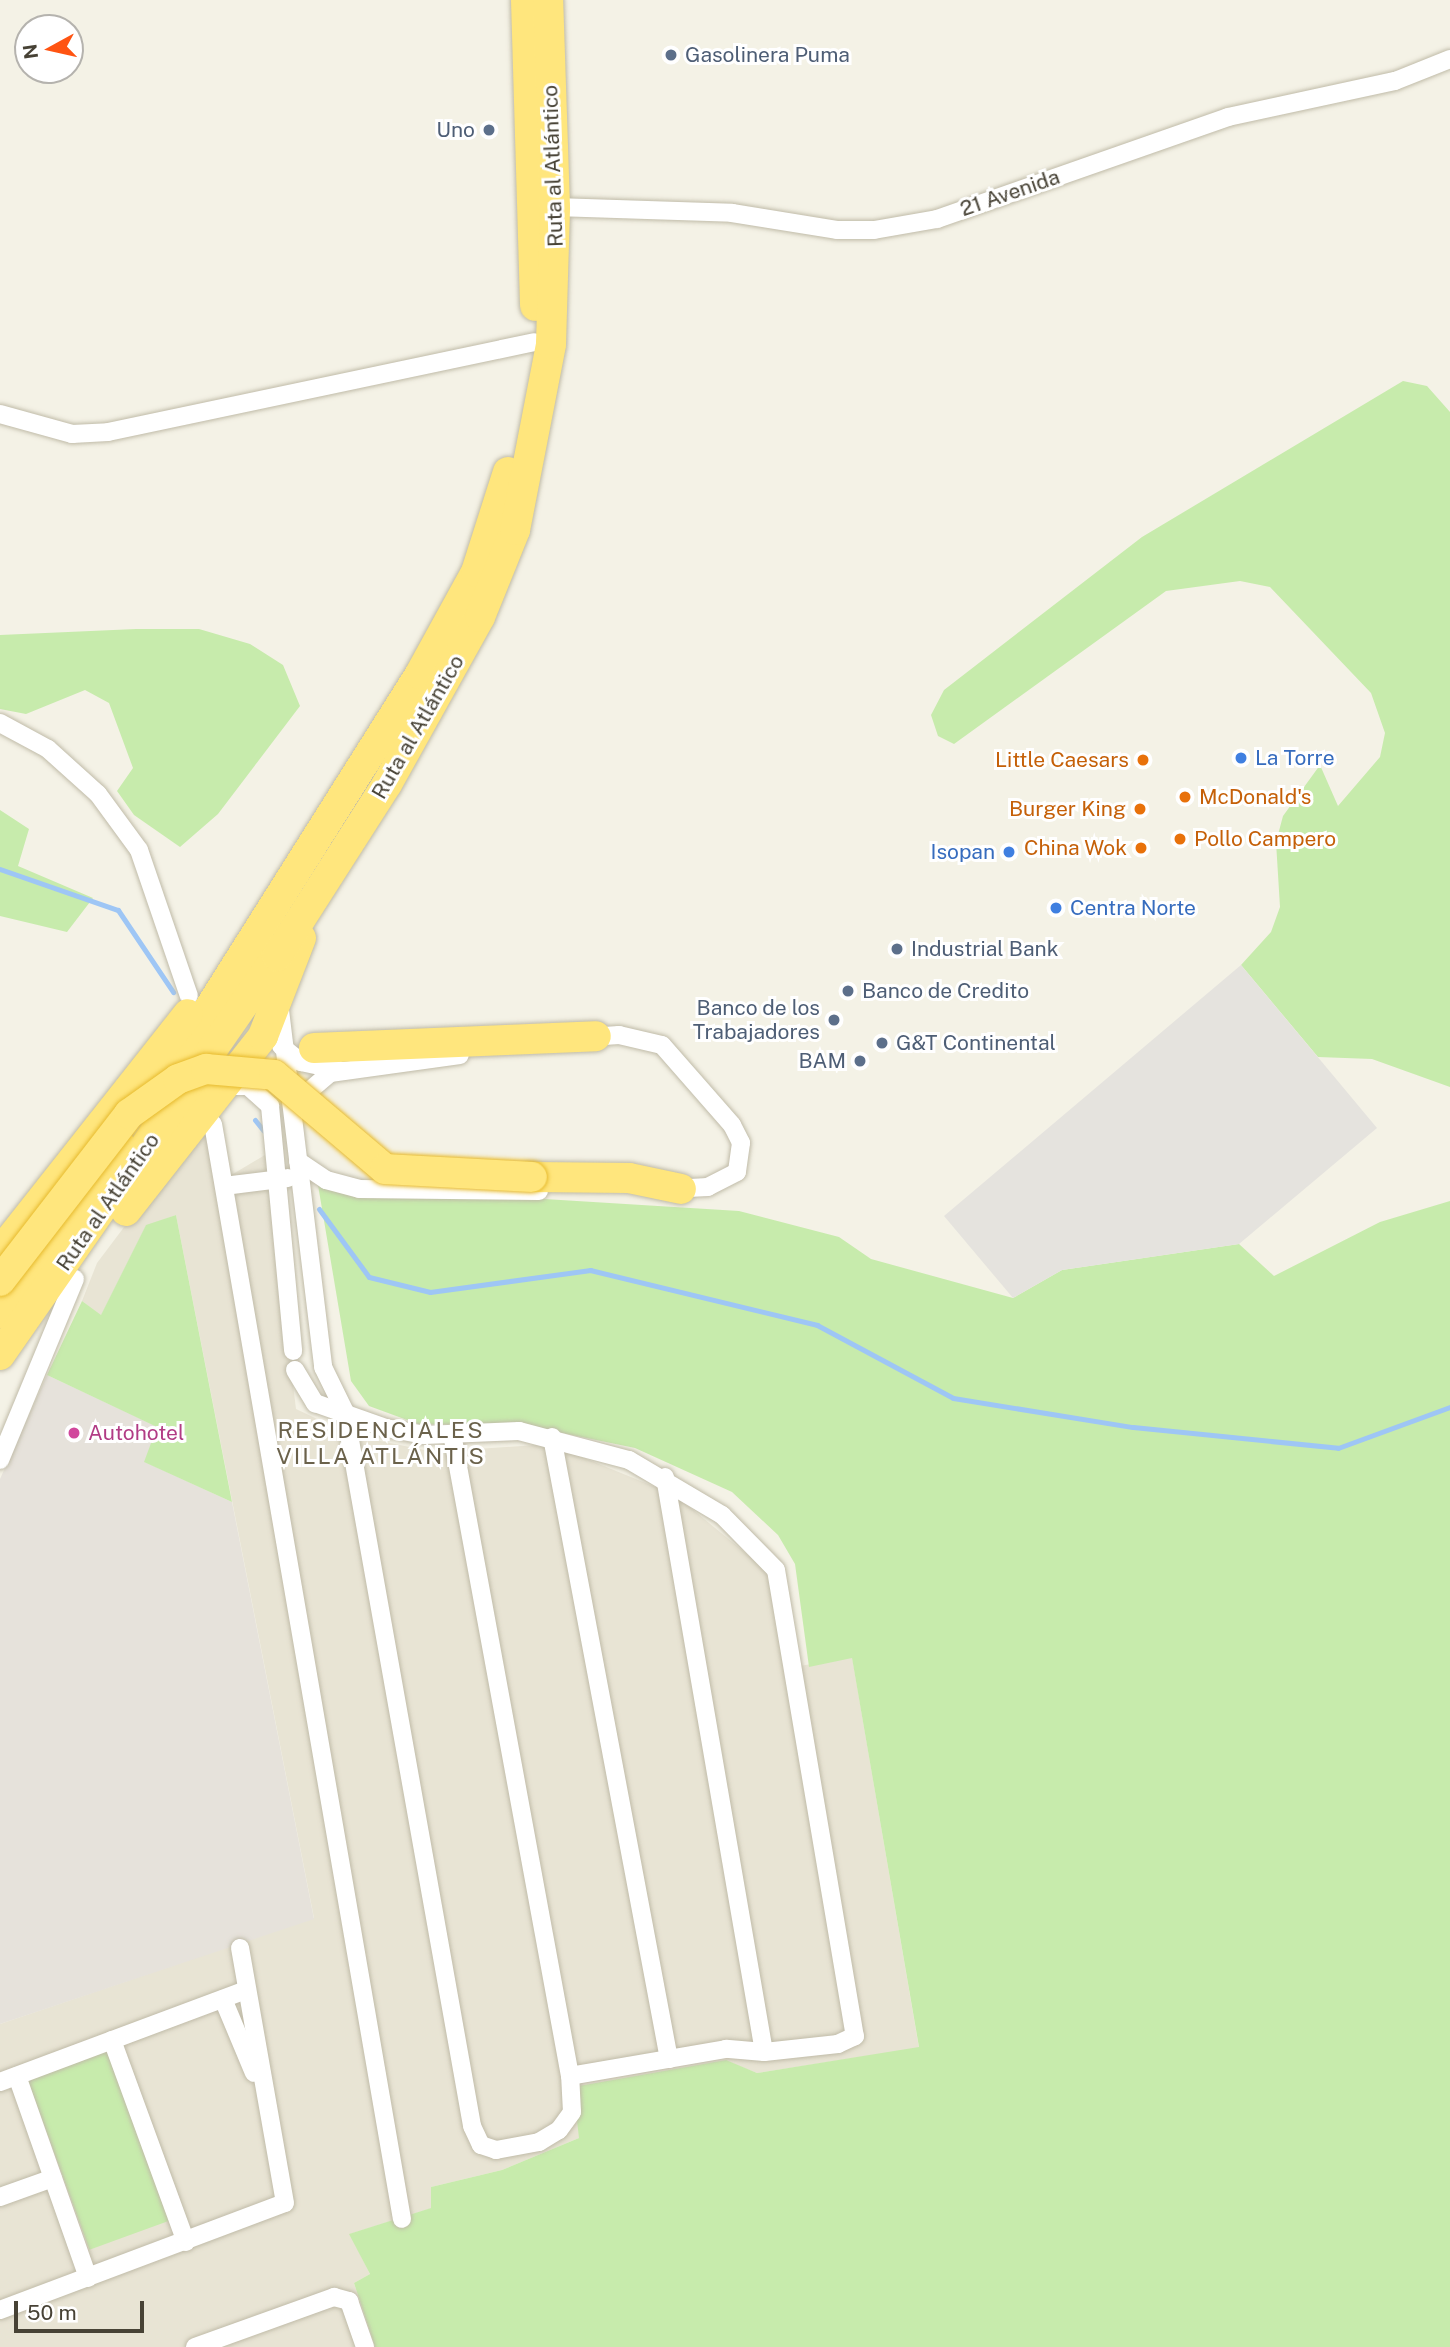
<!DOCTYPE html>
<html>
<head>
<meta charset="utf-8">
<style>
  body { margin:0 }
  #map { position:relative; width:1450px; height:2347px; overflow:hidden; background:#f4f2e6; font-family:"Public Sans",sans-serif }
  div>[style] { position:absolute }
  .residential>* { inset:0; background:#e8e4d4 }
  .industrial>* { inset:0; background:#e6e2db }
  .green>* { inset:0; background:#c7ebac; transform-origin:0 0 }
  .parking>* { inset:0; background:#e5e3de }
  .stream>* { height:5px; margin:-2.5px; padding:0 2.5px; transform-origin:2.5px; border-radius:2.5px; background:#9ec6f5 }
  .roads { filter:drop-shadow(0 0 2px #c0bba8) drop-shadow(0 0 2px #c0bba8) }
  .minor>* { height:18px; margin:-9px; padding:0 9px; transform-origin:9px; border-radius:9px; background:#fff }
  .trunk>* { height:30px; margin:-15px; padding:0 15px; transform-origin:15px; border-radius:15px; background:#ffe67d }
  .bridges { filter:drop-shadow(0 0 2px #e7ba2d) drop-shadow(0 0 2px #e7ba2d) }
  .trunk-bridge>* { height:30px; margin:-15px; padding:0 15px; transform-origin:15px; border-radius:15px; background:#ffe67d }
  .dots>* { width:19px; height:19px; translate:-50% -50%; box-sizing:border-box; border:4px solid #fff; border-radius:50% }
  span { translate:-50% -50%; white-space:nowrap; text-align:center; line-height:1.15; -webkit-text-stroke:6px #fff; paint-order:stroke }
  .service-label { font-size:21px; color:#4e5e75 }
  .left { translate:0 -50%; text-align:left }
  .right { translate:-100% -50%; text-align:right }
  .street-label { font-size:21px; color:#474235 }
  .shop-label { font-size:21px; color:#366cbe }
  .food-label { font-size:21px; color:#c56008 }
  .hotel-label { font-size:21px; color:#b23c85 }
  .neighbourhood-label { font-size:23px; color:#6b624b; letter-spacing:2px }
  .north { position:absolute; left:14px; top:14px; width:70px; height:70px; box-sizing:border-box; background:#fff; border:2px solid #b5b3ae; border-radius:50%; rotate:262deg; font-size:19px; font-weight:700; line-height:28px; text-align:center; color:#474235 }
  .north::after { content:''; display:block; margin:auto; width:24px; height:32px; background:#ff5412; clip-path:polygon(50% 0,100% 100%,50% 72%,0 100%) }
  .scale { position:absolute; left:14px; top:2301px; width:130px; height:32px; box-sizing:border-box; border:4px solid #474235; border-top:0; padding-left:9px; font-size:21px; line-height:24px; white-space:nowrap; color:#474235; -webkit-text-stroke:5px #fff; paint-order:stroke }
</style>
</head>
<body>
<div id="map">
  <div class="residential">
    <i style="clip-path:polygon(210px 1113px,223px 1180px,265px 1155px,296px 1409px,351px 1435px,434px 1452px,550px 1444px,675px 1495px,777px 1579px,794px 1667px,852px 1657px,919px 2048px,757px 2073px,726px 2061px,579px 2138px,502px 2170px,431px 2187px,432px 2208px,350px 2234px,370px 2274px,354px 2283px,375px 2347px,0 2347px,0 2024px,314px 1918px,176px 1215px,146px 1226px,101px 1316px,82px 1301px,97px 1263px)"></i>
  </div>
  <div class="industrial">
    <i style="clip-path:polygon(47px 1375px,158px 1427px,145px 1462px,232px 1502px,314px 1919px,0 2024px,0 1479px)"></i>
  </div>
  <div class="green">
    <i style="clip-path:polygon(1403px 381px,1427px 386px,1450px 412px,1450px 1087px,1372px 1059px,1318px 1057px,1241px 965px,1271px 932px,1280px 907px,1276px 842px,1283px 816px,1320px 765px,1338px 806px,1380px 757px,1385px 733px,1371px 693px,1270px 587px,1240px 581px,1166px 591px,954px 744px,938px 736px,931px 715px,944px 690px,1142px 537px)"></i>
    <i style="clip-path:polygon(136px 629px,199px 629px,250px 644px,283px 665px,300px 706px,218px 814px,180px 847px,134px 815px,117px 791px,133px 768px,109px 703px,85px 690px,26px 714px,0 709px,0 635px)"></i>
    <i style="clip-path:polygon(0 810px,29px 829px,18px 866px,93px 898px,67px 932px,0 916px)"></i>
    <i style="clip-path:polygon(318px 1185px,739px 1211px,839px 1237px,871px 1259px,1013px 1298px,1062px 1270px,1239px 1244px,1274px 1276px,1380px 1222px,1450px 1201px,1450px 2347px,375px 2347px,354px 2283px,370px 2274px,349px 2234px,431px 2208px,431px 2187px,502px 2170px,579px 2138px,573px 2087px,726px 2060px,757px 2073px,919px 2047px,852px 1658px,809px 1667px,795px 1564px,778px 1535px,732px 1492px,635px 1448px,528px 1426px,418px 1424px,369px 1406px,351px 1381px)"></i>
    <i style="clip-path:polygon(176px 1215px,232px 1502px,144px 1462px,157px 1427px,47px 1375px,82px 1301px,101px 1315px,146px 1225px)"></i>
    <i style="left:109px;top:2049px;width:182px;height:87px;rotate:70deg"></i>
  </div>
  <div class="parking">
    <i style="clip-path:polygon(1241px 965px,1377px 1128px,1239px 1244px,1062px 1270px,1013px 1298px,944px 1216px)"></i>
  </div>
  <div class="stream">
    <i style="left:0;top:869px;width:125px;rotate:19.2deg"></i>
    <i style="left:118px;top:910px;width:99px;rotate:56.1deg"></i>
    <i style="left:255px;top:1120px;width:14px;rotate:51deg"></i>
    <i style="left:319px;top:1209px;width:84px;rotate:53.7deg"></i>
    <i style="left:369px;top:1277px;width:63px;rotate:13.8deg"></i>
    <i style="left:430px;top:1292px;width:162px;rotate:-7.8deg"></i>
    <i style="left:590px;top:1270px;width:234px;rotate:13.6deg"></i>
    <i style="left:817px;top:1325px;width:154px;rotate:28.2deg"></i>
    <i style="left:953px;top:1398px;width:182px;rotate:9.2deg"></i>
    <i style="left:1133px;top:1427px;width:206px;rotate:5.8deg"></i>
    <i style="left:1338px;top:1448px;width:119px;rotate:-20.1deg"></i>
  </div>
  <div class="roads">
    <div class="minor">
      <i style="left:555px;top:207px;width:177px;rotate:1.9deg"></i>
      <i style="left:732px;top:213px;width:106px;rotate:9.2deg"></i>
      <i style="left:837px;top:230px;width:37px"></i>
      <i style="left:874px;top:230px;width:64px;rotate:-9.9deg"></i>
      <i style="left:937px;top:219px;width:308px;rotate:-19.3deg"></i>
      <i style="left:1228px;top:117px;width:171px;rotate:-12.2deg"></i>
      <i style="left:1395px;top:81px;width:59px;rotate:-21.8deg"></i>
      <i style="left:0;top:414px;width:75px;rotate:15.5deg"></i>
      <i style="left:72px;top:434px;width:36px;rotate:-3deg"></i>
      <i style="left:108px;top:432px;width:435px;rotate:-11.9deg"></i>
      <i style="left:0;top:723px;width:55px;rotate:28.4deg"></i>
      <i style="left:48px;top:749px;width:67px;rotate:42deg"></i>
      <i style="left:98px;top:794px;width:69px;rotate:53.8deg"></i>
      <i style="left:139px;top:850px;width:154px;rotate:71.1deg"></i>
      <i style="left:280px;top:1010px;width:360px;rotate:83.1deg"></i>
      <i style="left:323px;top:1367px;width:50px;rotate:63.9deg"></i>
      <i style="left:345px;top:1412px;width:725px;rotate:79.91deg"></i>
      <i style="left:472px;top:2126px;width:21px;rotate:65deg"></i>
      <i style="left:481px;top:2145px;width:16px;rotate:18deg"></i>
      <i style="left:496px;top:2150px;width:44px;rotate:-10.5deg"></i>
      <i style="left:539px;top:2142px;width:23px;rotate:-31deg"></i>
      <i style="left:559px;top:2130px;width:22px;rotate:-54deg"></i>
      <i style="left:572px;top:2112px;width:36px;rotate:-93deg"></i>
      <i style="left:570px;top:2076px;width:653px;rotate:-100.41deg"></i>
      <i style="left:589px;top:1037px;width:30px;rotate:-4deg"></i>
      <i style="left:619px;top:1035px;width:44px;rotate:13.1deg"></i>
      <i style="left:662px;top:1045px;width:106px;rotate:48.8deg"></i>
      <i style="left:732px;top:1125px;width:20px;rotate:63deg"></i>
      <i style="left:741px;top:1143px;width:29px;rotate:98deg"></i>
      <i style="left:737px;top:1172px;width:33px;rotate:153deg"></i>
      <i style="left:708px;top:1187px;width:36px;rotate:177deg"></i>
      <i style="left:281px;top:1046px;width:26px;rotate:39deg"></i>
      <i style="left:301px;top:1062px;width:38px;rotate:12deg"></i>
      <i style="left:229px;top:1086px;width:19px"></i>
      <i style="left:248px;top:1086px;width:30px;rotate:42deg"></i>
      <i style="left:270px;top:1106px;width:246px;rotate:84.6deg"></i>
      <i style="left:295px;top:1103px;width:46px;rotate:-40.6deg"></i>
      <i style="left:330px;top:1073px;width:131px;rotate:-7.9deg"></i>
      <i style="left:213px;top:1124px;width:1111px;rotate:80.21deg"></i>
      <i style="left:298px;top:1161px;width:34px;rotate:34deg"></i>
      <i style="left:326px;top:1180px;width:34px;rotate:15deg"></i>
      <i style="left:359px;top:1189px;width:180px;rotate:0.6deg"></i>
      <i style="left:224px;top:1186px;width:64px;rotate:-7.1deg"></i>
      <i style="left:295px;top:1370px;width:39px;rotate:59deg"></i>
      <i style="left:315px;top:1403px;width:75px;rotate:19.4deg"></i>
      <i style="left:386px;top:1428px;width:39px;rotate:10deg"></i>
      <i style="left:424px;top:1435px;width:95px;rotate:-2.4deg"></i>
      <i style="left:519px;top:1431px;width:114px;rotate:14.8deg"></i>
      <i style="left:629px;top:1460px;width:108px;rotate:30.6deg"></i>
      <i style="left:722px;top:1515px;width:77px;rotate:45.5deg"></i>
      <i style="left:776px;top:1570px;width:473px;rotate:80.4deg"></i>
      <i style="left:855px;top:2036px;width:19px;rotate:155deg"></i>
      <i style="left:838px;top:2044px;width:74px;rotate:173.8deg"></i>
      <i style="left:764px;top:2052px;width:38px;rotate:-175deg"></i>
      <i style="left:726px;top:2049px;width:158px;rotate:170.2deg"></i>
      <i style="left:552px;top:1437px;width:633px;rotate:79.35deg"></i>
      <i style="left:0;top:1460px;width:196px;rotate:-67.5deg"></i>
      <i style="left:665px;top:1477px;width:583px;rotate:80.23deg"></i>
      <i style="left:223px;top:1999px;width:80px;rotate:67.3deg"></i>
      <i style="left:112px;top:2040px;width:215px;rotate:69.9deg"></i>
      <i style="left:17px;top:2076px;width:214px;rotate:70.6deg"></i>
      <i style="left:0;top:2082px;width:263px;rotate:-20.5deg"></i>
      <i style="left:0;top:2197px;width:56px;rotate:-19.7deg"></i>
      <i style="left:0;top:2310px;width:304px;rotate:-20.6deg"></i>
      <i style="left:285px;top:2203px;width:259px;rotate:-100deg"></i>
      <i style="left:195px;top:2347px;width:148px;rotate:-19.8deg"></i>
      <i style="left:334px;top:2297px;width:16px;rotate:15deg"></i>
      <i style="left:349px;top:2301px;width:49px;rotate:70.8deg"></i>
    </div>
    <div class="trunk">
      <i style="left:526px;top:0;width:306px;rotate:88.3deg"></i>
      <i style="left:314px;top:1048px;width:282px;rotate:-2.4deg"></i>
      <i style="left:152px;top:1099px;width:502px;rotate:-57.76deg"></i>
      <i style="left:420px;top:674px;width:116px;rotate:-61.2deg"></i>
      <i style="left:476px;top:572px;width:105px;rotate:-72.3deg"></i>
      <i style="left:532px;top:1177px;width:97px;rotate:0.6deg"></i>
      <i style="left:629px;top:1178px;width:53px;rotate:11.9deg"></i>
      <i style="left:126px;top:1211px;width:222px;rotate:-51.9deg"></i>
      <i style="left:263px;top:1036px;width:105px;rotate:-68.8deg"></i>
      <i style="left:0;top:1252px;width:303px;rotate:-51.7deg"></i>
      <i style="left:0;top:1313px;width:206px;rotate:-53.7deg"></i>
      <i style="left:0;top:1355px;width:486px;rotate:-55.2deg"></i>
      <i style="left:277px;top:956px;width:204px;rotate:-57.4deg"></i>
      <i style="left:387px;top:784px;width:191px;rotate:-60.9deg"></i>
      <i style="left:480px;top:617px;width:94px;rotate:-68.1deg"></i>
      <i style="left:515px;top:530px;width:189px;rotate:-79deg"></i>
      <i style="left:551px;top:344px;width:137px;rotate:-88.3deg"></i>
      <i style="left:555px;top:207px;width:207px;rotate:-91.9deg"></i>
    </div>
  </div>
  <div class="bridges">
    <div class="trunk-bridge">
      <i style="left:0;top:1281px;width:211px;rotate:-52.3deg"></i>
      <i style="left:129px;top:1114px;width:60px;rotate:-35.5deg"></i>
      <i style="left:178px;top:1079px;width:30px;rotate:-20deg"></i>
      <i style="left:206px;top:1069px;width:68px;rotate:5deg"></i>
      <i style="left:274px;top:1075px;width:145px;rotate:40.3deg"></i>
      <i style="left:385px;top:1169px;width:147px;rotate:3.1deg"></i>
    </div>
  </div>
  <div class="dots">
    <i style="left:671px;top:55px;background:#5c6f8a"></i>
    <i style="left:489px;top:130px;background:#5c6f8a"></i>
    <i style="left:1241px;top:758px;background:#3f7fe0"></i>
    <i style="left:1143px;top:760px;background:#e8710a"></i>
    <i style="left:1185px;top:797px;background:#e8710a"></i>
    <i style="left:1140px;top:809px;background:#e8710a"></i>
    <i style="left:1180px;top:839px;background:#e8710a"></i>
    <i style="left:1141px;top:848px;background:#e8710a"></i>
    <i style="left:1009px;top:852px;background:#3f7fe0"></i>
    <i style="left:1056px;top:908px;background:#3f7fe0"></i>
    <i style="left:897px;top:949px;background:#5c6f8a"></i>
    <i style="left:848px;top:991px;background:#5c6f8a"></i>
    <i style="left:834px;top:1020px;background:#5c6f8a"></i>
    <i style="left:882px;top:1043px;background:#5c6f8a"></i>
    <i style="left:860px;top:1061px;background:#5c6f8a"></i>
    <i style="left:74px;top:1433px;background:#d1479c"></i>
  </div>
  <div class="service-label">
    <span class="left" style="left:685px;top:55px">Gasolinera Puma</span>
    <span class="right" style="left:475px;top:130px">Uno</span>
    <span class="left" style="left:911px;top:949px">Industrial Bank</span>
    <span class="left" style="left:862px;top:991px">Banco de Credito</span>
    <span class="right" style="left:820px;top:1020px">Banco de los<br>Trabajadores</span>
    <span class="left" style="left:896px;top:1043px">G&amp;T Continental</span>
    <span class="right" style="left:846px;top:1061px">BAM</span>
  </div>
  <div class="street-label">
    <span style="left:553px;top:166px;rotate:-92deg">Ruta al Atlántico</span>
    <span style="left:1010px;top:193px;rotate:-19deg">21 Avenida</span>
    <span style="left:418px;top:727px;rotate:-60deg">Ruta al Atlántico</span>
    <span style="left:108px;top:1202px;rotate:-55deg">Ruta al Atlántico</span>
  </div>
  <div class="shop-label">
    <span class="left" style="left:1255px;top:758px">La Torre</span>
    <span class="right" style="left:995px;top:852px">Isopan</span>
    <span class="left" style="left:1070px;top:908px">Centra Norte</span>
  </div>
  <div class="food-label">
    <span class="right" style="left:1129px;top:760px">Little Caesars</span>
    <span class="left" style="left:1199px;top:797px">McDonald's</span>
    <span class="right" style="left:1126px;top:809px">Burger King</span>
    <span class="left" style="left:1194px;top:839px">Pollo Campero</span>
    <span class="right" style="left:1127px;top:848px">China Wok</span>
  </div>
  <div class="hotel-label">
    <span class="left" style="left:88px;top:1433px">Autohotel</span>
  </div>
  <div class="neighbourhood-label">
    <span style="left:381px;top:1443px">RESIDENCIALES<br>VILLA ATLÁNTIS</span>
  </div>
  <div class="north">N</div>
  <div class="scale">50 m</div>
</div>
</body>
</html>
